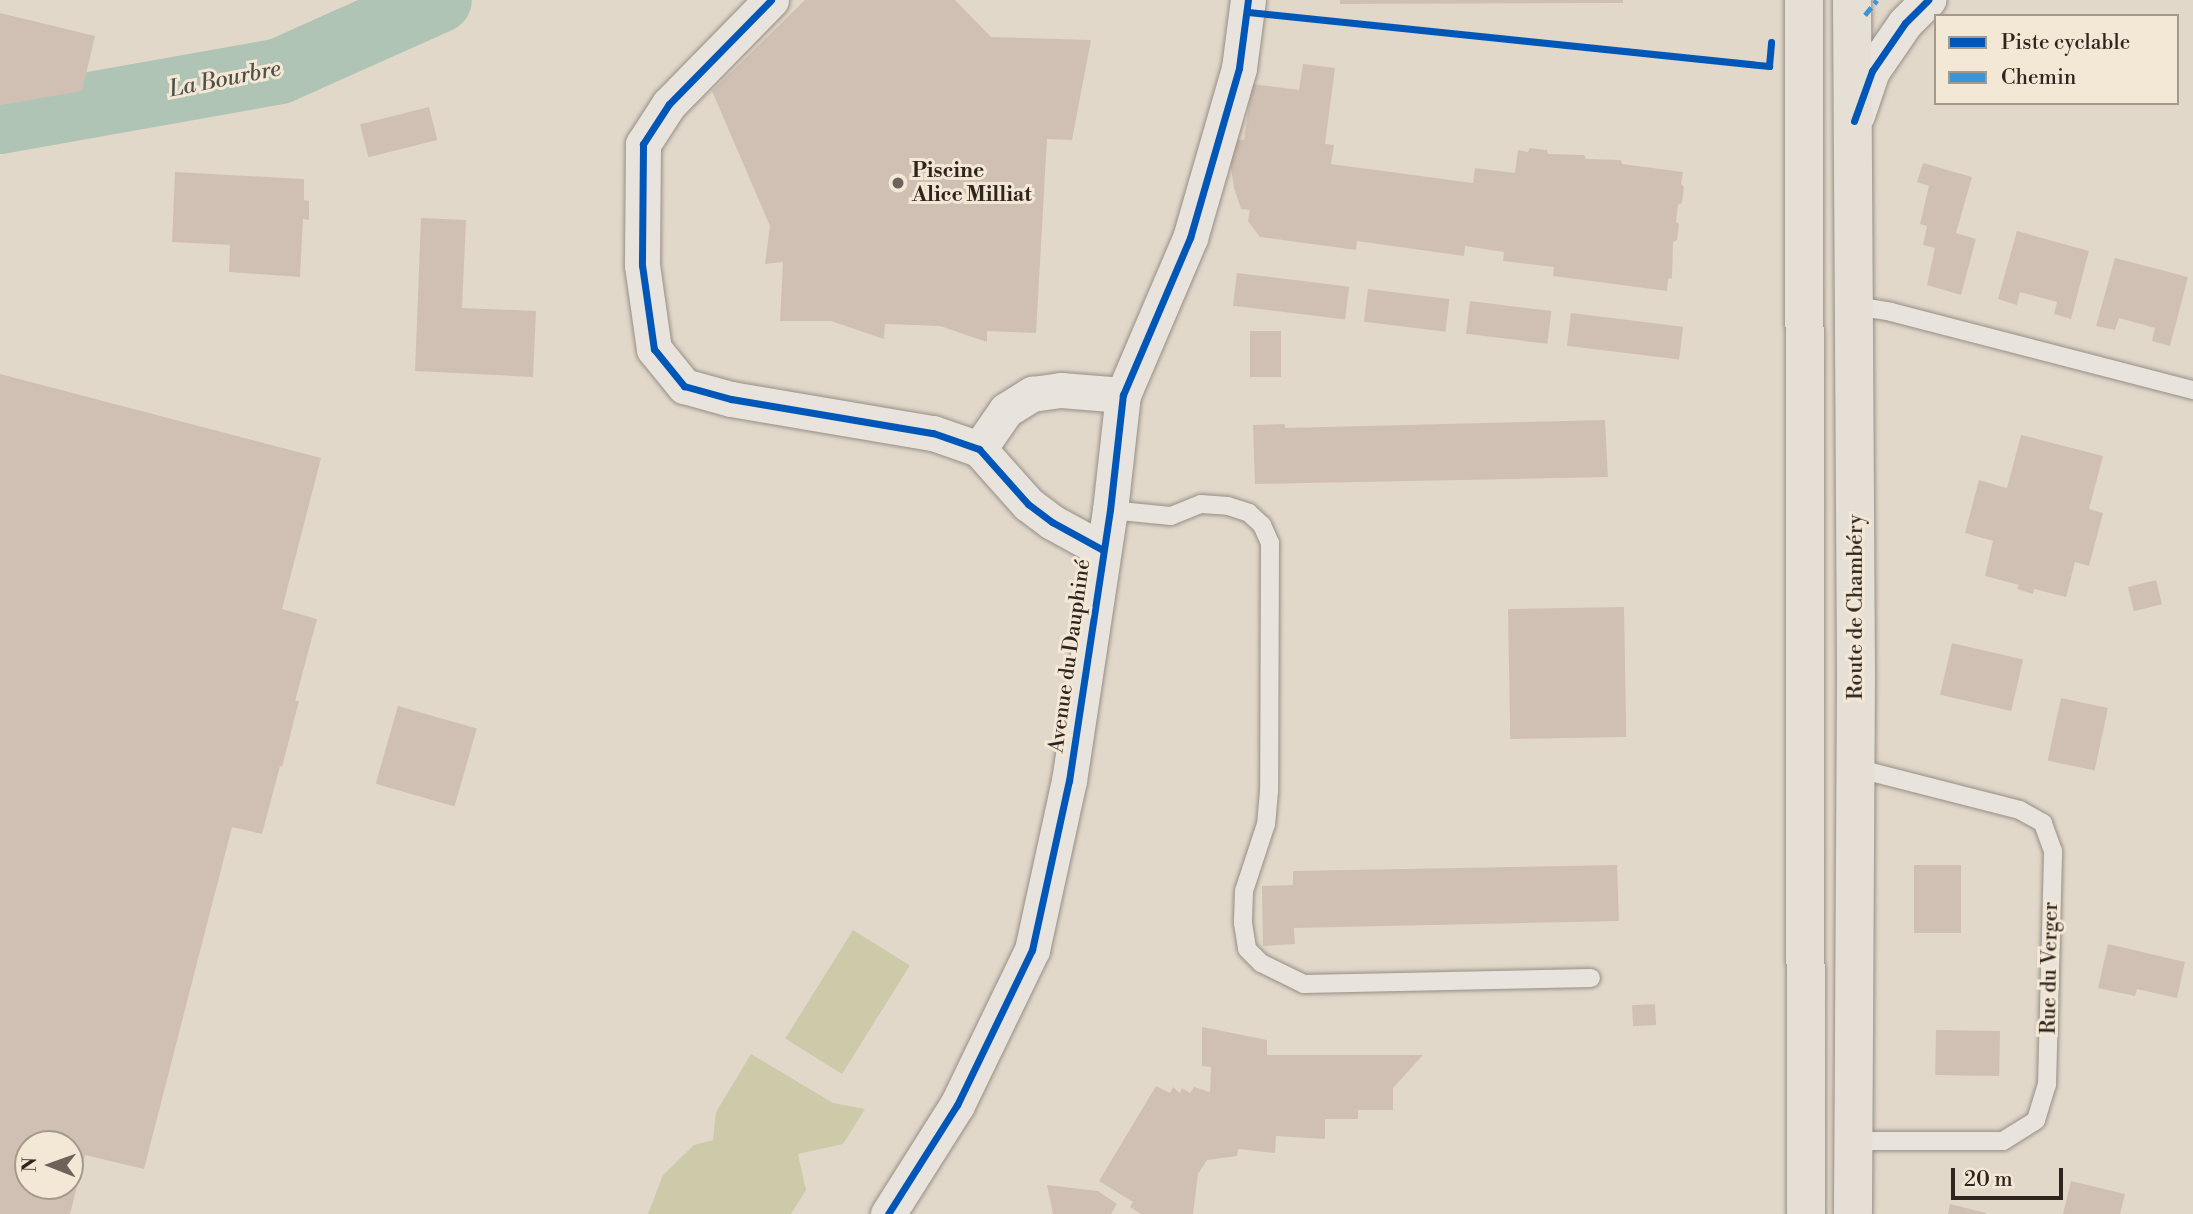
<!DOCTYPE html>
<html>
<head>
<meta charset="utf-8">
<style>
  body { margin:0 }
  #map { position:relative; width:2193px; height:1214px; overflow:hidden; background:#e2d8ca; font-family:"Libre Bodoni",serif }
  div>[style] { position:absolute }
  .green>* { inset:0; background:#cdcaaa; transform-origin:0 0 }
  .river>* { height:66px; margin:-33px; padding:0 33px; transform-origin:33px; border-radius:33px; background:#b0c4b5 }
  .building>* { inset:0; background:#d0c0b4; transform-origin:0 0 }
  .roads { filter:drop-shadow(0 0 2px #968f86) drop-shadow(0 0 2px #968f86) }
  .service>* { height:18px; margin:-9px; padding:0 9px; transform-origin:9px; border-radius:9px; background:#e8e3dc }
  .minor>* { height:35px; margin:-17.5px; padding:0 17.5px; transform-origin:17.5px; border-radius:17.5px; background:#e8e3dc }
  .primary>* { height:38px; margin:-19px; padding:0 19px; transform-origin:19px; border-radius:19px; background:#e5dfd6 }
  .quiet>* { height:5px; margin-top:-2.5px; transform-origin:0; background:repeating-linear-gradient(90deg,#3d95d5 0 10px,transparent 0 15px) }
  .cycleway>* { height:7px; margin:-3.5px; padding:0 3.5px; transform-origin:3.5px; border-radius:3.5px; background:#0057b8 }
  .dots>* { width:19px; height:19px; translate:-50% -50%; box-sizing:border-box; border:4px solid #f3e7d5; border-radius:50% }
  span { translate:-50% -50%; white-space:nowrap; text-align:center; line-height:1.15; -webkit-text-stroke:6px #f3e7d5; paint-order:stroke }
  .poi-label { font-size:21px; color:#30241f; font-weight:700 }
  .left { translate:0 -50%; text-align:left }
  .street-label { font-size:21px; color:#30241f }
  .water-label { font-size:23px; color:#505149; font-style:italic }
  .legend { position:absolute; left:1934px; top:14px; width:245px; height:91px; box-sizing:border-box; background:#f3e7d5; border:2px solid #a5998c; margin:0; padding:9px 12px; list-style:none; font-size:21px; color:#30241f }
  .legend li { display:flex; align-items:center; gap:14px; height:35px }
  .legend b { width:35px; border:2px solid #a5998c }
  .north { position:absolute; left:14px; top:1130px; width:70px; height:70px; box-sizing:border-box; background:#f3e7d5; border:2px solid #a5998c; border-radius:50%; rotate:271deg; font-size:19px; font-weight:700; line-height:28px; text-align:center; color:#30241f }
  .north::after { content:''; display:block; margin:auto; width:24px; height:32px; background:#6e635b; clip-path:polygon(50% 0,100% 100%,50% 72%,0 100%) }
  .scale { position:absolute; left:1951px; top:1168px; width:112px; height:32px; box-sizing:border-box; border:4px solid #30241f; border-top:0; padding-left:9px; font-size:21px; line-height:24px; white-space:nowrap; color:#30241f; -webkit-text-stroke:5px #f3e7d5; paint-order:stroke }
</style>
</head>
<body>
<div id="map">
  <div class="green">
    <i style="left:853px;top:930px;width:67px;height:128px;rotate:32deg"></i>
    <i style="clip-path:polygon(751px 1054px,833px 1103px,865px 1109px,843px 1144px,798px 1154px,806px 1190px,791px 1214px,648px 1214px,663px 1175px,694px 1145px,713px 1140px,716px 1112px)"></i>
  </div>
  <div class="river">
    <i style="left:0;top:121px;width:284px;rotate:-10.1deg"></i>
    <i style="left:280px;top:71px;width:174px;rotate:-24.1deg"></i>
  </div>
  <div class="building">
    <i style="clip-path:polygon(805px 0,955px 0,991px 37px,1091px 40px,1072px 140px,1047px 139px,1036px 333px,987px 331px,987px 342px,940px 326px,885px 324px,884px 339px,831px 321px,780px 321px,783px 262px,765px 264px,770px 226px,712px 91px)"></i>
    <i style="clip-path:polygon(1340px 0,1623px 0,1623px 3px,1340px 4px)"></i>
    <i style="clip-path:polygon(0 13px,95px 36px,82px 91px,0 105px)"></i>
    <i style="clip-path:polygon(1303px 64px,1335px 68px,1325px 144px,1334px 145px,1331px 164px,1473px 183px,1475px 168px,1515px 173px,1518px 150px,1528px 152px,1530px 148px,1547px 150px,1548px 154px,1584px 155px,1586px 159px,1621px 160px,1622px 164px,1683px 172px,1681px 184px,1684px 187px,1682px 203px,1678px 205px,1676px 222px,1679px 224px,1677px 240px,1673px 242px,1672px 278px,1668px 279px,1667px 291px,1553px 276px,1554px 267px,1503px 261px,1504px 252px,1465px 246px,1464px 256px,1357px 241px,1356px 250px,1260px 237px,1248px 221px,1250px 210px,1241px 209px,1234px 188px,1230px 161px,1232px 139px,1244px 140px,1252px 84px,1299px 90px)"></i>
    <i style="left:429px;top:107px;width:34px;height:71px;rotate:76deg"></i>
    <i style="clip-path:polygon(1923px 163px,1972px 177px,1956px 233px,1976px 239px,1961px 295px,1927px 285px,1935px 248px,1923px 245px,1927px 226px,1920px 224px,1929px 186px,1917px 182px)"></i>
    <i style="clip-path:polygon(175px 172px,304px 179px,304px 200px,309px 201px,309px 220px,303px 219px,300px 277px,229px 272px,230px 245px,172px 242px)"></i>
    <i style="clip-path:polygon(421px 218px,466px 220px,462px 308px,536px 311px,533px 377px,415px 371px)"></i>
    <i style="clip-path:polygon(2017px 231px,2089px 251px,2071px 319px,2054px 314px,2057px 302px,2020px 292px,2017px 305px,1998px 299px)"></i>
    <i style="clip-path:polygon(2115px 258px,2188px 277px,2170px 346px,2152px 341px,2155px 328px,2119px 318px,2115px 330px,2096px 326px)"></i>
    <i style="left:1237px;top:273px;width:113px;height:33px;rotate:7deg"></i>
    <i style="left:1368px;top:289px;width:82px;height:33px;rotate:7deg"></i>
    <i style="left:1470px;top:301px;width:82px;height:33px;rotate:7deg"></i>
    <i style="left:1571px;top:313px;width:113px;height:33px;rotate:7deg"></i>
    <i style="left:1250px;top:331px;width:31px;height:46px"></i>
    <i style="clip-path:polygon(evenodd,0 374px,321px 458px,282px 609px,317px 619px,295px 701px,299px 701px,282px 767px,280px 766px,262px 834px,232px 827px,144px 1169px,85px 1155px,70px 1214px,0 1214px,0 374px,28px 1144px,70px 1144px,70px 1186px,28px 1186px,28px 1144px)"></i>
    <i style="clip-path:polygon(1605px 420px,1608px 477px,1255px 484px,1253px 425px,1285px 424px,1285px 428px)"></i>
    <i style="clip-path:polygon(2021px 435px,2103px 456px,2089px 509px,2103px 513px,2089px 566px,2075px 562px,2066px 597px,2034px 589px,2033px 594px,2017px 589px,2019px 585px,1985px 576px,1993px 541px,1965px 533px,1979px 480px,2007px 488px)"></i>
    <i style="left:2156px;top:580px;width:25px;height:29px;rotate:76deg"></i>
    <i style="left:1624px;top:607px;width:130px;height:116px;rotate:89deg"></i>
    <i style="left:1952px;top:643px;width:73px;height:53px;rotate:13deg"></i>
    <i style="left:2061px;top:698px;width:48px;height:64px;rotate:12deg"></i>
    <i style="left:398px;top:706px;width:82px;height:81px;rotate:16deg"></i>
    <i style="clip-path:polygon(1617px 865px,1619px 921px,1294px 928px,1295px 944px,1263px 946px,1262px 886px,1293px 885px,1293px 871px)"></i>
    <i style="left:1914px;top:865px;width:47px;height:68px"></i>
    <i style="clip-path:polygon(2108px 944px,2185px 962px,2177px 998px,2137px 989px,2135px 996px,2098px 988px)"></i>
    <i style="left:1655px;top:1004px;width:21px;height:23px;rotate:87deg"></i>
    <i style="clip-path:polygon(1202px 1027px,1267px 1040px,1267px 1055px,1423px 1055px,1393px 1088px,1393px 1110px,1358px 1110px,1358px 1119px,1325px 1119px,1325px 1139px,1276px 1136px,1275px 1153px,1238px 1149px,1237px 1156px,1207px 1160px,1198px 1174px,1193px 1214px,1141px 1214px,1130px 1207px,1133px 1202px,1099px 1181px,1156px 1086px,1170px 1093px,1173px 1087px,1180px 1093px,1182px 1088px,1190px 1093px,1194px 1087px,1210px 1092px,1211px 1067px,1202px 1066px)"></i>
    <i style="left:1936px;top:1030px;width:64px;height:45px;rotate:1deg"></i>
    <i style="clip-path:polygon(2071px 1181px,2125px 1194px,2120px 1214px,2063px 1214px)"></i>
    <i style="clip-path:polygon(1047px 1185px,1098px 1191px,1117px 1204px,1111px 1214px,1053px 1214px)"></i>
    <i style="clip-path:polygon(1950px 1204px,1986px 1213px,1986px 1214px,1948px 1214px)"></i>
  </div>
  <div class="roads">
    <div class="service">
      <i style="left:1855px;top:306px;width:36px;rotate:9deg"></i>
      <i style="left:1891px;top:312px;width:312px;rotate:14.5deg"></i>
      <i style="left:1110px;top:510px;width:61px;rotate:5.6deg"></i>
      <i style="left:1171px;top:516px;width:32px;rotate:-22deg"></i>
      <i style="left:1201px;top:504px;width:27px;rotate:4deg"></i>
      <i style="left:1228px;top:506px;width:22px;rotate:18deg"></i>
      <i style="left:1249px;top:513px;width:18px;rotate:43deg"></i>
      <i style="left:1262px;top:525px;width:20px;rotate:66deg"></i>
      <i style="left:1270px;top:543px;width:248px;rotate:90.2deg"></i>
      <i style="left:1269px;top:791px;width:33px;rotate:95deg"></i>
      <i style="left:1266px;top:824px;width:71px;rotate:108.2deg"></i>
      <i style="left:1244px;top:891px;width:32px;rotate:92deg"></i>
      <i style="left:1243px;top:923px;width:26px;rotate:81deg"></i>
      <i style="left:1247px;top:949px;width:20px;rotate:45deg"></i>
      <i style="left:1261px;top:963px;width:48px;rotate:26deg"></i>
      <i style="left:1304px;top:984px;width:287px;rotate:-1.2deg"></i>
      <i style="left:1853px;top:1141px;width:150px"></i>
      <i style="left:2003px;top:1141px;width:39px;rotate:-32deg"></i>
      <i style="left:2036px;top:1120px;width:37px;rotate:-73deg"></i>
      <i style="left:2047px;top:1085px;width:234px;rotate:-88.5deg"></i>
      <i style="left:2053px;top:851px;width:30px;rotate:-110deg"></i>
      <i style="left:2043px;top:823px;width:26px;rotate:-151deg"></i>
      <i style="left:2020px;top:810px;width:170px;rotate:-165.7deg"></i>
    </div>
    <div class="minor">
      <i style="left:771px;top:0;width:146px;rotate:134.4deg"></i>
      <i style="left:669px;top:104px;width:48px;rotate:123deg"></i>
      <i style="left:643px;top:144px;width:121px;rotate:90.5deg"></i>
      <i style="left:642px;top:265px;width:85px;rotate:81.9deg"></i>
      <i style="left:654px;top:349px;width:48px;rotate:51deg"></i>
      <i style="left:684px;top:386px;width:49px;rotate:15.5deg"></i>
      <i style="left:731px;top:399px;width:205px;rotate:9.6deg"></i>
      <i style="left:933px;top:433px;width:49px;rotate:19.2deg"></i>
      <i style="left:979px;top:449px;width:74px;rotate:48.3deg"></i>
      <i style="left:1028px;top:504px;width:30px;rotate:37deg"></i>
      <i style="left:1052px;top:522px;width:58px;rotate:28.8deg"></i>
      <i style="left:1857px;top:115px;width:46px;rotate:-71.2deg"></i>
      <i style="left:1872px;top:71px;width:58px;rotate:-55.5deg"></i>
      <i style="left:1905px;top:23px;width:33px;rotate:-45deg"></i>
      <i style="left:979px;top:449px;width:47px;rotate:-55.3deg"></i>
      <i style="left:1006px;top:410px;width:31px;rotate:-32deg"></i>
      <i style="left:1032px;top:394px;width:29px;rotate:-8deg"></i>
      <i style="left:1061px;top:390px;width:62px;rotate:4.6deg"></i>
      <i style="left:888px;top:1214px;width:129px;rotate:-57.7deg"></i>
      <i style="left:957px;top:1105px;width:172px;rotate:-64.2deg"></i>
      <i style="left:1032px;top:950px;width:173px;rotate:-77.7deg"></i>
      <i style="left:1069px;top:781px;width:274px;rotate:-81.4deg"></i>
      <i style="left:1110px;top:510px;width:116px;rotate:-83.6deg"></i>
      <i style="left:1123px;top:395px;width:171px;rotate:-66.9deg"></i>
      <i style="left:1190px;top:238px;width:177px;rotate:-73.9deg"></i>
      <i style="left:1239px;top:68px;width:69px;rotate:-82.5deg"></i>
    </div>
    <div class="primary">
      <i style="left:1804px;top:0;width:1214px;rotate:89.91deg"></i>
      <i style="left:1852px;top:0;width:674px;rotate:89.66deg"></i>
      <i style="left:1856px;top:674px;width:540px;rotate:90.32deg"></i>
    </div>
  </div>
  <div class="quiet">
    <i style="left:1865px;top:15px;width:19px;rotate:-51deg"></i>
  </div>
  <div class="cycleway">
    <i style="left:771px;top:0;width:146px;rotate:134.4deg"></i>
    <i style="left:669px;top:104px;width:48px;rotate:123deg"></i>
    <i style="left:643px;top:144px;width:121px;rotate:90.5deg"></i>
    <i style="left:642px;top:265px;width:85px;rotate:81.9deg"></i>
    <i style="left:654px;top:349px;width:48px;rotate:51deg"></i>
    <i style="left:684px;top:386px;width:49px;rotate:15.5deg"></i>
    <i style="left:731px;top:399px;width:205px;rotate:9.6deg"></i>
    <i style="left:933px;top:433px;width:49px;rotate:19.2deg"></i>
    <i style="left:979px;top:449px;width:74px;rotate:48.3deg"></i>
    <i style="left:1028px;top:504px;width:30px;rotate:37deg"></i>
    <i style="left:1052px;top:522px;width:58px;rotate:28.8deg"></i>
    <i style="left:1248px;top:12px;width:524px;rotate:5.92deg"></i>
    <i style="left:1769px;top:66px;width:24px;rotate:-85deg"></i>
    <i style="left:1854px;top:121px;width:53px;rotate:-70.2deg"></i>
    <i style="left:1872px;top:71px;width:58px;rotate:-55.5deg"></i>
    <i style="left:1905px;top:23px;width:33px;rotate:-45deg"></i>
    <i style="left:888px;top:1214px;width:129px;rotate:-57.7deg"></i>
    <i style="left:957px;top:1105px;width:172px;rotate:-64.2deg"></i>
    <i style="left:1032px;top:950px;width:173px;rotate:-77.7deg"></i>
    <i style="left:1069px;top:781px;width:274px;rotate:-81.4deg"></i>
    <i style="left:1110px;top:510px;width:116px;rotate:-83.6deg"></i>
    <i style="left:1123px;top:395px;width:171px;rotate:-66.9deg"></i>
    <i style="left:1190px;top:238px;width:177px;rotate:-73.9deg"></i>
    <i style="left:1239px;top:68px;width:69px;rotate:-82.5deg"></i>
  </div>
  <div class="dots">
    <i style="left:898px;top:183px;background:#6e635b"></i>
  </div>
  <div class="poi-label">
    <span class="left" style="left:912px;top:183px">Piscine<br>Alice Milliat</span>
  </div>
  <div class="street-label">
    <span style="left:1856px;top:607px;rotate:-90deg">Route de Chambéry</span>
    <span style="left:1070px;top:656px;rotate:-82deg">Avenue du Dauphiné</span>
    <span style="left:2050px;top:968px;rotate:-89deg">Rue du Verger</span>
  </div>
  <div class="water-label">
    <span style="left:225px;top:79px;rotate:-11deg">La Bourbre</span>
  </div>
  <ul class="legend">
  <li><b style="height:9px;background:#0057b8"></b>Piste cyclable</li>
  <li><b style="height:9px;background:#3d95d5"></b>Chemin</li>
  </ul>
  <div class="north">N</div>
  <div class="scale">20 m</div>
</div>
</body>
</html>
